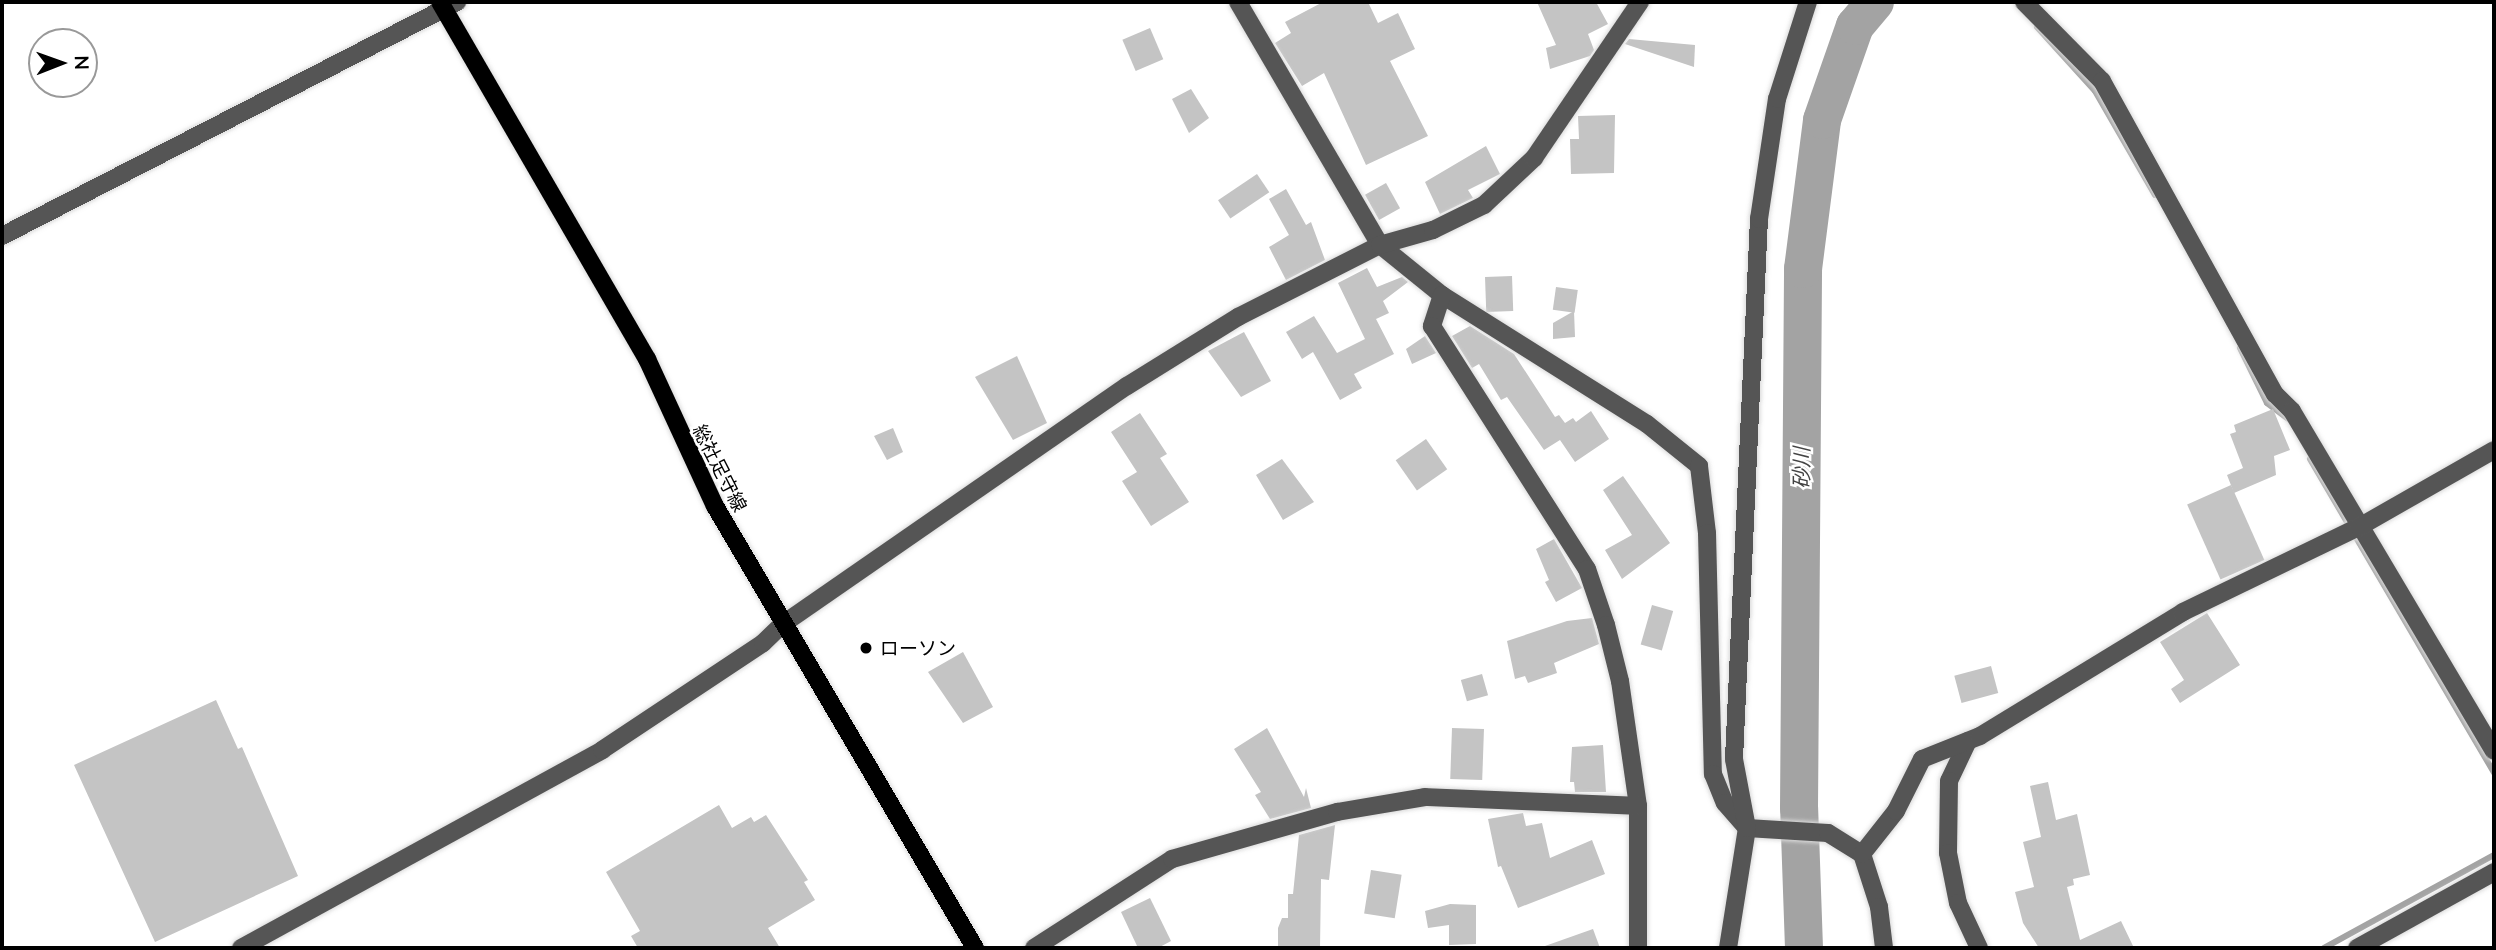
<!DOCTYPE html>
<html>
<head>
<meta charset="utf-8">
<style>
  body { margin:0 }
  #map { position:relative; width:2496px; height:950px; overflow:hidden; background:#fff; font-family:Lato,"Noto Sans JP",sans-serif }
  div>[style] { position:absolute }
  .stream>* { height:6px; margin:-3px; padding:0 3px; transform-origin:3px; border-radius:3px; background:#a3a3a3 }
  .river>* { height:38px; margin:-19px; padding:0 19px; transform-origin:19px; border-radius:19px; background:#a3a3a3 }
  .building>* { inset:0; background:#c4c4c4; transform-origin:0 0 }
  .roads { filter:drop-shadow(0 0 2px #dbdbdb) drop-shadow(0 0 2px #dbdbdb) }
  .minor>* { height:18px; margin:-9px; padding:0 9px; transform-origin:9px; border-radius:9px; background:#555 }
  .major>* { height:18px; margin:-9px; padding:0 9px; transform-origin:9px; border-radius:9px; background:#000 }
  .dots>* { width:19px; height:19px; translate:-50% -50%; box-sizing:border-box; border:4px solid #fff; border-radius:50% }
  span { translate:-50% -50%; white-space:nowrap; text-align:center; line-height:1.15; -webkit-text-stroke:5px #fff; paint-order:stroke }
  .street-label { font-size:19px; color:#000 }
  .poi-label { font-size:19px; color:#000 }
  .left { translate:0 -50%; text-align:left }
  .water-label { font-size:21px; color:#444; font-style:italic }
  .frame { position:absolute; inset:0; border:4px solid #000; pointer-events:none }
  .north { position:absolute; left:28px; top:28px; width:70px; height:70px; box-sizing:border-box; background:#fff; border:2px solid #999; border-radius:50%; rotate:89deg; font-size:19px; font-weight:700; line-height:28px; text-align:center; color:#000 }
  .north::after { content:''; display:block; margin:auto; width:24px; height:32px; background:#000; clip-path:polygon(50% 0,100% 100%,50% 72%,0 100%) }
</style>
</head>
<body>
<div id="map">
  <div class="stream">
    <i style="left:2037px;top:27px;width:86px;rotate:47.8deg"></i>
    <i style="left:2095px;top:91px;width:120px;rotate:60deg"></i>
    <i style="left:2240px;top:348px;width:61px;rotate:63.9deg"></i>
    <i style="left:2267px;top:403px;width:26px;rotate:37deg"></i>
    <i style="left:2310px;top:459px;width:364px;rotate:59.6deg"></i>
    <i style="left:2324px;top:948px;width:194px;rotate:-28.7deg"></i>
  </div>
  <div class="river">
    <i style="left:1804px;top:948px;width:140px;rotate:-92deg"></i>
    <i style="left:1799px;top:808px;width:539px;rotate:-89.57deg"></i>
    <i style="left:1803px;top:269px;width:150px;rotate:-82.7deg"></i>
    <i style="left:1822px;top:120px;width:100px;rotate:-70.7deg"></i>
    <i style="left:1855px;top:26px;width:31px;rotate:-50deg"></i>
  </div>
  <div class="building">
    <i style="clip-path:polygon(1323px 2px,1368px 2px,1378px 23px,1398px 13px,1415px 49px,1390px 61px,1428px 136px,1366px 165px,1324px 73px,1302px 86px,1275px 43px,1291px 33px,1285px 22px)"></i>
    <i style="clip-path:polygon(1537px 2px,1596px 2px,1608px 24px,1588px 34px,1594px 50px,1590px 56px,1550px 69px,1546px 48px,1556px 45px)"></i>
    <i style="left:1150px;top:28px;width:34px;height:30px;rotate:67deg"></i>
    <i style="clip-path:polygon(1629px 39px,1695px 45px,1694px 67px,1625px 44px)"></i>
    <i style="clip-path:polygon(1191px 89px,1209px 118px,1189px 133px,1172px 99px)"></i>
    <i style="clip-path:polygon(1615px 115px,1614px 173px,1571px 174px,1570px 139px,1579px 139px,1578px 116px)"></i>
    <i style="clip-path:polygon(1486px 146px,1500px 174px,1468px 190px,1473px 198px,1440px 214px,1425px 182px)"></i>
    <i style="left:1257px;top:174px;width:22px;height:47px;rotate:56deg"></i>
    <i style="left:1386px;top:183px;width:29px;height:24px;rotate:61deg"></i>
    <i style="clip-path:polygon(1286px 189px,1306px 225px,1311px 222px,1325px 260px,1286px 280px,1269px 247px,1289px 235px,1269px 199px)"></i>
    <i style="clip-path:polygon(1367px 268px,1377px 287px,1402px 277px,1408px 282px,1383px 301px,1389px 313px,1376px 319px,1394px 354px,1354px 374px,1362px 388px,1340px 400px,1313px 352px,1302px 359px,1286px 332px,1314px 316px,1337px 353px,1365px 339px,1338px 283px)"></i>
    <i style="left:1512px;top:276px;width:35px;height:27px;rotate:88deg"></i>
    <i style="left:1556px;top:287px;width:22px;height:23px;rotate:8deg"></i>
    <i style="clip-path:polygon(1574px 311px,1575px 337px,1553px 339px,1553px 323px)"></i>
    <i style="clip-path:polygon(1470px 326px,1514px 354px,1555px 417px,1559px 415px,1565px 423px,1573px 418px,1576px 422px,1591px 411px,1609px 439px,1575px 462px,1560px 440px,1544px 450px,1507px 397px,1501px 400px,1479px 364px,1472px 368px,1452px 336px)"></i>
    <i style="clip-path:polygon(1244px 332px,1271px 381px,1241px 397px,1208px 351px)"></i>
    <i style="clip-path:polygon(1425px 336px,1436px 353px,1412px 364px,1406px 349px)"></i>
    <i style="clip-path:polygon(1017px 356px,1047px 423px,1013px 440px,975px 377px)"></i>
    <i style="clip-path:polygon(2273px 409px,2290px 450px,2274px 456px,2276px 475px,2234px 493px,2227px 475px,2243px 468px,2230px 434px,2236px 432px,2234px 425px)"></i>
    <i style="clip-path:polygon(1140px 413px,1167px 454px,1160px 458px,1189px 502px,1151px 526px,1122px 481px,1137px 472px,1111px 432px)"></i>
    <i style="clip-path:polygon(893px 428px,903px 452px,887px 460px,874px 436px)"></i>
    <i style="left:1426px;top:439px;width:37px;height:37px;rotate:55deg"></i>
    <i style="clip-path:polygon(1282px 459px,1314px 502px,1283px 520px,1256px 475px)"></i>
    <i style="clip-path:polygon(1623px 476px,1670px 543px,1622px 579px,1605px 550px,1632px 535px,1603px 490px)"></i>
    <i style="left:2231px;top:485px;width:82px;height:48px;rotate:66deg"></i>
    <i style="clip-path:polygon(1554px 539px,1582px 588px,1556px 602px,1545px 582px,1549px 580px,1536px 549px)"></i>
    <i style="left:1652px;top:605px;width:22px;height:41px;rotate:16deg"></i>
    <i style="clip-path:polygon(2207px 613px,2240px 665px,2180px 703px,2171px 689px,2184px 680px,2160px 642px)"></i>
    <i style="clip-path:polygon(1592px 618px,1599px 644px,1554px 663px,1557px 673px,1528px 683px,1525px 676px,1515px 679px,1507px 641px,1567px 621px)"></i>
    <i style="clip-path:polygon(963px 652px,993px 707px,963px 723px,928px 672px)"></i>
    <i style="left:1991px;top:666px;width:28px;height:38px;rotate:75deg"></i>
    <i style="left:1482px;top:674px;width:22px;height:22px;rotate:74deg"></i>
    <i style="clip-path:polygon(216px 700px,238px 749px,242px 747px,298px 876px,155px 942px,74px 765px)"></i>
    <i style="clip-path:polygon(1267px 728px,1304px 797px,1306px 788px,1311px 808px,1270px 819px,1255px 795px,1261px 792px,1234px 749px)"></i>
    <i style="left:1452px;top:728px;width:32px;height:51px;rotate:2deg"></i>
    <i style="clip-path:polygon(1603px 745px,1606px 792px,1575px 792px,1574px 782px,1570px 782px,1572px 747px)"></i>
    <i style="clip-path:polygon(2048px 782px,2056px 820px,2077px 814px,2090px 875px,2073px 879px,2074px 885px,2067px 887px,2080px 940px,2121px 921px,2134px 948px,2039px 948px,2023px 923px,2015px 892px,2034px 887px,2023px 842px,2041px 837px,2030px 786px)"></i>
    <i style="clip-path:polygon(719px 805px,732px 828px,751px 817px,754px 822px,766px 815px,808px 880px,804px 882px,815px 900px,768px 928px,780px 948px,638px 948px,631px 936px,640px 931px,606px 872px)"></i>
    <i style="clip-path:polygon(1523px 813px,1526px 826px,1542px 823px,1550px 858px,1592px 840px,1605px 874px,1518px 908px,1501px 866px,1498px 867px,1488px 819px)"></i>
    <i style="clip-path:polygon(1335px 825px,1329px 880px,1321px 879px,1320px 948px,1278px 947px,1278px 928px,1282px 918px,1288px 918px,1288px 894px,1293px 894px,1299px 835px)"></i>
    <i style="left:1371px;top:870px;width:31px;height:44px;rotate:9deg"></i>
    <i style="clip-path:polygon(1150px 898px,1171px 941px,1158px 948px,1138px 948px,1121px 912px)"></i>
    <i style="clip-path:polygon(1450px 904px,1476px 905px,1476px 944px,1449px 945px,1449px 925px,1428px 928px,1425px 911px)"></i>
    <i style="clip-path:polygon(1593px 929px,1600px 948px,1545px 948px,1545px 946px)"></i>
  </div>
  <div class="roads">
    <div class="minor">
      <i style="left:1238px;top:2px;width:281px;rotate:59.7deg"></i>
      <i style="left:1380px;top:245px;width:80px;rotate:38.9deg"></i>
      <i style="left:1442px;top:295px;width:242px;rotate:32.2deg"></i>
      <i style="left:1647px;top:424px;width:67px;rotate:38.9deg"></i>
      <i style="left:1699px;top:466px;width:67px;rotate:83.2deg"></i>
      <i style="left:1707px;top:533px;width:241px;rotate:88.6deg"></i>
      <i style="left:1713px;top:774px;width:31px;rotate:68deg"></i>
      <i style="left:1725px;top:803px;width:33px;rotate:49deg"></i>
      <i style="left:1747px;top:828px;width:81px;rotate:3.5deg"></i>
      <i style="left:1828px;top:833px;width:40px;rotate:32deg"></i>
      <i style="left:1862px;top:854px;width:56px;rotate:72.2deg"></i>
      <i style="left:1879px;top:907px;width:41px;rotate:83deg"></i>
      <i style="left:2024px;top:2px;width:111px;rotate:45.4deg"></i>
      <i style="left:2102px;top:81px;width:358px;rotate:61.1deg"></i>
      <i style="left:2275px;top:394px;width:24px;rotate:45deg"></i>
      <i style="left:2292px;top:411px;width:395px;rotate:59.3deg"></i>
      <i style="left:2px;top:236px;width:512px;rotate:-27.22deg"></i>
      <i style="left:1442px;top:295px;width:33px;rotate:108deg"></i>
      <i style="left:1432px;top:326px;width:288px;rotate:57.5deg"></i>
      <i style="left:1587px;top:569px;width:59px;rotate:71.3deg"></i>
      <i style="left:1606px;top:625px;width:58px;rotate:76deg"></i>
      <i style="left:1620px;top:681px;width:126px;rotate:81.8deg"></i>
      <i style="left:1638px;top:806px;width:142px;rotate:90deg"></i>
      <i style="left:1968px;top:741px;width:44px;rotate:115.4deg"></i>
      <i style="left:1949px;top:781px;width:72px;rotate:90.8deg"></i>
      <i style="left:1948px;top:853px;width:51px;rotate:78.7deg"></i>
      <i style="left:1958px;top:903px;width:50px;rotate:65deg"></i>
      <i style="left:1862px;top:854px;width:55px;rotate:-51.7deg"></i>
      <i style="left:1896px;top:811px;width:58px;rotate:-63.4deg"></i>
      <i style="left:1922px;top:759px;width:62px;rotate:-21.6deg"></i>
      <i style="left:1980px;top:736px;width:238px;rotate:-31.4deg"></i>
      <i style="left:2183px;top:612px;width:195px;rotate:-25.8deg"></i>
      <i style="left:2359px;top:527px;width:155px;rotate:-29.7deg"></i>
      <i style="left:241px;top:948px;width:412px;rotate:-28.7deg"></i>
      <i style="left:602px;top:750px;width:193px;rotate:-33.6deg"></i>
      <i style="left:763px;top:643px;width:28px;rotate:-44deg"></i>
      <i style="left:783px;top:624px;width:418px;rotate:-34.7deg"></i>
      <i style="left:1127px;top:386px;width:131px;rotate:-31.9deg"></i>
      <i style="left:1238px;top:317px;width:159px;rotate:-26.9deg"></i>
      <i style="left:1380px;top:245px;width:55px;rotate:-15.8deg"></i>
      <i style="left:1433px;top:230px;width:57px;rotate:-26.1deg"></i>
      <i style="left:1484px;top:205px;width:69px;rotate:-43.2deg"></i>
      <i style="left:1534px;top:158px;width:189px;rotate:-55.8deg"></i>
      <i style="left:1034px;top:948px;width:164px;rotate:-32.8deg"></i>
      <i style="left:1172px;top:859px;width:172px;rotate:-15.9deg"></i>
      <i style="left:1337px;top:812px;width:89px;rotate:-9.7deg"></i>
      <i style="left:1425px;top:797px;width:213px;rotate:2.4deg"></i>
      <i style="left:1728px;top:948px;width:121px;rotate:-81deg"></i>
      <i style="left:1747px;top:828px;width:70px;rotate:-100.7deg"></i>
      <i style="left:1734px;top:759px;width:541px;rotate:-87.35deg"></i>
      <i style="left:1759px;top:219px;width:121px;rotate:-81.5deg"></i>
      <i style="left:1777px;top:99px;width:102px;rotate:-72.3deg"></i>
      <i style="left:2357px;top:948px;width:157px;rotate:-29deg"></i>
    </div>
    <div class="major">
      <i style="left:440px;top:2px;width:413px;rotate:59.9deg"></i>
      <i style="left:647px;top:359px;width:162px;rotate:65.2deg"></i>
      <i style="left:715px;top:506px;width:513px;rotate:59.53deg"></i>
    </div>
  </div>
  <div class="dots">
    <i style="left:866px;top:648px;background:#000"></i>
  </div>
  <div class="street-label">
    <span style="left:720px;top:468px;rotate:63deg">総社足守線</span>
  </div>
  <div class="poi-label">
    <span class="left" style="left:880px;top:648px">ローソン</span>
  </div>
  <div class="water-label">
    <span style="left:1801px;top:468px;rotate:-90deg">砂川</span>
  </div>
  <div class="frame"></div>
  <div class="north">N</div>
</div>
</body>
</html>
